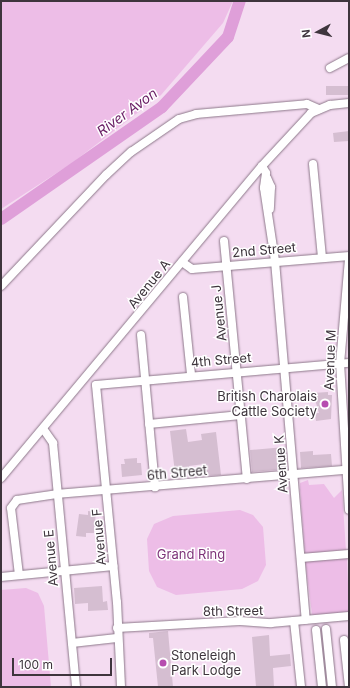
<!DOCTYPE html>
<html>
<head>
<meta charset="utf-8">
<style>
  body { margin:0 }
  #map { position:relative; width:350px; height:688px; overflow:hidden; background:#f4dcf1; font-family:Inter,sans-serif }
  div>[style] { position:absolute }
  .green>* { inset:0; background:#edbde7 }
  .river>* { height:12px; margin:-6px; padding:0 6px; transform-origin:6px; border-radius:6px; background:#df9fd9 }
  .building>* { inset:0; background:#d5bed1; transform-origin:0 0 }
  .roads { filter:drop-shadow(0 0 1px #8d788a) drop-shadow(0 0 1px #8d788a) }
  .minor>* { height:8px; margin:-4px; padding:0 4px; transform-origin:4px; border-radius:4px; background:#fff }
  .dots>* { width:11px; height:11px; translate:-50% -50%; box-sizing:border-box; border:2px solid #fff; border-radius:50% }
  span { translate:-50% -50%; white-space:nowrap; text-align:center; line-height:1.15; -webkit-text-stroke:3px #fff; paint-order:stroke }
  .street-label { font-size:13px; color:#3e353d }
  .poi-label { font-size:13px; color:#3e353d }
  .right { translate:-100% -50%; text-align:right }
  .left { translate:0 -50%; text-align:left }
  .park-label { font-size:13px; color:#7e3379 }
  .water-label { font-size:14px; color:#6b2167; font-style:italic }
  .frame { position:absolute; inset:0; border:2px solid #3e353d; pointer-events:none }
  .north { position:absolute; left:298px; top:12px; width:40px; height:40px; -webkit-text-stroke:3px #fff; paint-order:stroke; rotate:263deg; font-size:11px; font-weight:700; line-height:16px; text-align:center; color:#3e353d }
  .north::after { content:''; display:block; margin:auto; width:14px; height:18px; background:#3e353d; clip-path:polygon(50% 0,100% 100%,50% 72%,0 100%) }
  .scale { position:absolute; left:12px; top:658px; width:100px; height:18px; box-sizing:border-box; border:2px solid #3e353d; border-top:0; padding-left:5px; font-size:12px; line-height:14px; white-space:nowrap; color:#3e353d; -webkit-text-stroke:3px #fff; paint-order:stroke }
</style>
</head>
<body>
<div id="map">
  <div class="green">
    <i style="clip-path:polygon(1px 1px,233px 1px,223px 23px,161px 95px,72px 163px,1px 209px)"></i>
    <i style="clip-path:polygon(308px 480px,309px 485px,324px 484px,334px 498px,342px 490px,346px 551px,305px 555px,300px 490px,300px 483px)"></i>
    <i style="clip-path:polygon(240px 510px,253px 515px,263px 527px,266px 565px,258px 581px,242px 589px,176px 595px,157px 587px,149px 571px,147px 539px,154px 524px,173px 516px)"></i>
    <i style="clip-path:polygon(347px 556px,349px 612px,315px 617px,312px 614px,305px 560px)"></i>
    <i style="clip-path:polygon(26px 588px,38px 593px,44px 606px,51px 687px,1px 687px,1px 590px)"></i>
  </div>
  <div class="river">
    <i style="left:1px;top:219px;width:196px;rotate:-34.8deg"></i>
    <i style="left:162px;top:107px;width:96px;rotate:-46.7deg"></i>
    <i style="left:228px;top:37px;width:38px;rotate:-72deg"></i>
  </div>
  <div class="building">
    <i style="left:349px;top:86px;width:9px;height:23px;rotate:90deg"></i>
    <i style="clip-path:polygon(349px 131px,349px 141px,334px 142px,333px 133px)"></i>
    <i style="clip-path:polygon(328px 392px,328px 395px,332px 395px,331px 419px,316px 421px,315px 413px,319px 413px,313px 393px)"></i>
    <i style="clip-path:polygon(186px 429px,188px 442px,202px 440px,201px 434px,216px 432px,221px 475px,205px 476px,204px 464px,189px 466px,190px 472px,175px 473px,170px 431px)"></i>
    <i style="left:285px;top:447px;width:22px;height:35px;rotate:85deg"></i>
    <i style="clip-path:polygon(313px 451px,313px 455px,331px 454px,332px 466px,301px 468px,300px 452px)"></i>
    <i style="clip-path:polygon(137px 458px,137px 463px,141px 463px,142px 475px,122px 477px,121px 464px,125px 464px,124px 459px)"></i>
    <i style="clip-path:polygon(88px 511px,96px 512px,94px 533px,86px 533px,86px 537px,76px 536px,79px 514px,88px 515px)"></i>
    <i style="clip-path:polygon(102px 586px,103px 602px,107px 601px,108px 610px,88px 611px,88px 603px,75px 604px,74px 588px)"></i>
    <i style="clip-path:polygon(168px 631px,173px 687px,158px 687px,153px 638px,149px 638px,149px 633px)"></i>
    <i style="clip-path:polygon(269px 635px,270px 656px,290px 654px,291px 666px,273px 668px,274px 687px,256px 687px,252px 637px)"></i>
  </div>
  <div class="roads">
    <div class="minor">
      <i style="left:330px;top:68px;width:21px;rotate:-28deg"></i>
      <i style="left:313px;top:164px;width:93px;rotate:84.5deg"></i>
      <i style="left:262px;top:166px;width:8px;rotate:60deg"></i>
      <i style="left:266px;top:173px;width:15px;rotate:98deg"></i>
      <i style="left:264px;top:188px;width:74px;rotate:81.4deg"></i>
      <i style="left:275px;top:261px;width:360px;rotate:85.1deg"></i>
      <i style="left:267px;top:178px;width:10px;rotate:66deg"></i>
      <i style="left:271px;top:187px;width:22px;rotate:93deg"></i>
      <i style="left:224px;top:241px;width:239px;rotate:84.5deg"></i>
      <i style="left:349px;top:259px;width:104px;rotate:94.9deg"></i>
      <i style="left:340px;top:363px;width:147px;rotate:86.5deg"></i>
      <i style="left:182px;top:262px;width:12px;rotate:35deg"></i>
      <i style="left:192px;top:269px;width:158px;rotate:-4.7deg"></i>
      <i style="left:1px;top:286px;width:153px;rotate:-46.6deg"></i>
      <i style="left:106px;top:175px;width:34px;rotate:-43deg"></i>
      <i style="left:131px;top:152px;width:58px;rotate:-34.5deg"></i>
      <i style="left:179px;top:119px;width:18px;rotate:-16deg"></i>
      <i style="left:196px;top:114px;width:111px;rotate:-5.1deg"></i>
      <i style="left:307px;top:104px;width:13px;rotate:23deg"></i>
      <i style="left:183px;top:297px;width:78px;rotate:84.1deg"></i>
      <i style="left:141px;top:335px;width:153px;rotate:84.7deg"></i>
      <i style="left:96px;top:385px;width:218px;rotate:84.5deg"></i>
      <i style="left:117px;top:602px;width:85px;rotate:87.3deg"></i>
      <i style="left:96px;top:385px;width:254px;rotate:-5deg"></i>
      <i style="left:149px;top:424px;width:92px;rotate:-5.6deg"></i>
      <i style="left:44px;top:430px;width:16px;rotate:55deg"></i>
      <i style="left:53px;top:443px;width:245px;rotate:84.6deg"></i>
      <i style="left:1px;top:478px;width:407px;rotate:-50.1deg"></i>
      <i style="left:262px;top:166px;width:72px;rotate:-47.2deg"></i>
      <i style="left:311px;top:113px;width:21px;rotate:-23deg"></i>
      <i style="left:330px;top:105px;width:19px;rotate:-6deg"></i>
      <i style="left:301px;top:558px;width:48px;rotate:-4.8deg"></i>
      <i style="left:19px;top:575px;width:67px;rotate:-96.8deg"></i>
      <i style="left:11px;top:508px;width:10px;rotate:-53deg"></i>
      <i style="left:17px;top:500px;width:40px;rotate:-8.5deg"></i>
      <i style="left:57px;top:494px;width:289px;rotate:-4.8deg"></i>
      <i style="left:1px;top:577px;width:113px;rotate:-5.6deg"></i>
      <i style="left:294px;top:621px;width:66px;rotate:83.9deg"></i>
      <i style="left:117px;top:628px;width:123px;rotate:-3.3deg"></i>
      <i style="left:240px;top:621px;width:31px;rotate:4deg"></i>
      <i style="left:271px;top:623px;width:78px;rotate:-5.1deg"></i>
      <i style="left:326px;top:629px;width:58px;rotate:84.1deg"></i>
      <i style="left:316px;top:630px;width:57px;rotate:84deg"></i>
      <i style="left:344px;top:640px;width:47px;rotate:83.9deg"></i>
      <i style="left:72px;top:643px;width:45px;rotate:-6.3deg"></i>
    </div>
  </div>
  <div class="dots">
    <i style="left:325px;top:404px;background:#b64daf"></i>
    <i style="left:163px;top:663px;background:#b64daf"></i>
  </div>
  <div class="street-label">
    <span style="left:264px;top:250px;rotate:-5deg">2nd Street</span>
    <span style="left:149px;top:284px;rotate:-51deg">Avenue A</span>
    <span style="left:219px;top:313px;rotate:-96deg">Avenue J</span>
    <span style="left:221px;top:360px;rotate:-5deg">4th Street</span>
    <span style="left:330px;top:360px;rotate:-88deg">Avenue M</span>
    <span style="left:281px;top:464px;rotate:-94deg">Avenue K</span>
    <span style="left:177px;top:473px;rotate:-5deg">6th Street</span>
    <span style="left:99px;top:537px;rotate:-95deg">Avenue F</span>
    <span style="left:51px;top:558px;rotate:-95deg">Avenue E</span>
    <span style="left:233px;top:611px;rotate:-1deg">8th Street</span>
  </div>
  <div class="poi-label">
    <span class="right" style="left:317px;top:404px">British Charolais<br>Cattle Society</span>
    <span class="left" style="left:171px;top:663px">Stoneleigh<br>Park Lodge</span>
  </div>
  <div class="park-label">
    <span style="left:191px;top:554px">Grand Ring</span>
  </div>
  <div class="water-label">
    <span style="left:127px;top:112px;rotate:-36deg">River Avon</span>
  </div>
  <div class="frame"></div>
  <div class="north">N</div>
  <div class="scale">100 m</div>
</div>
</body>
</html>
